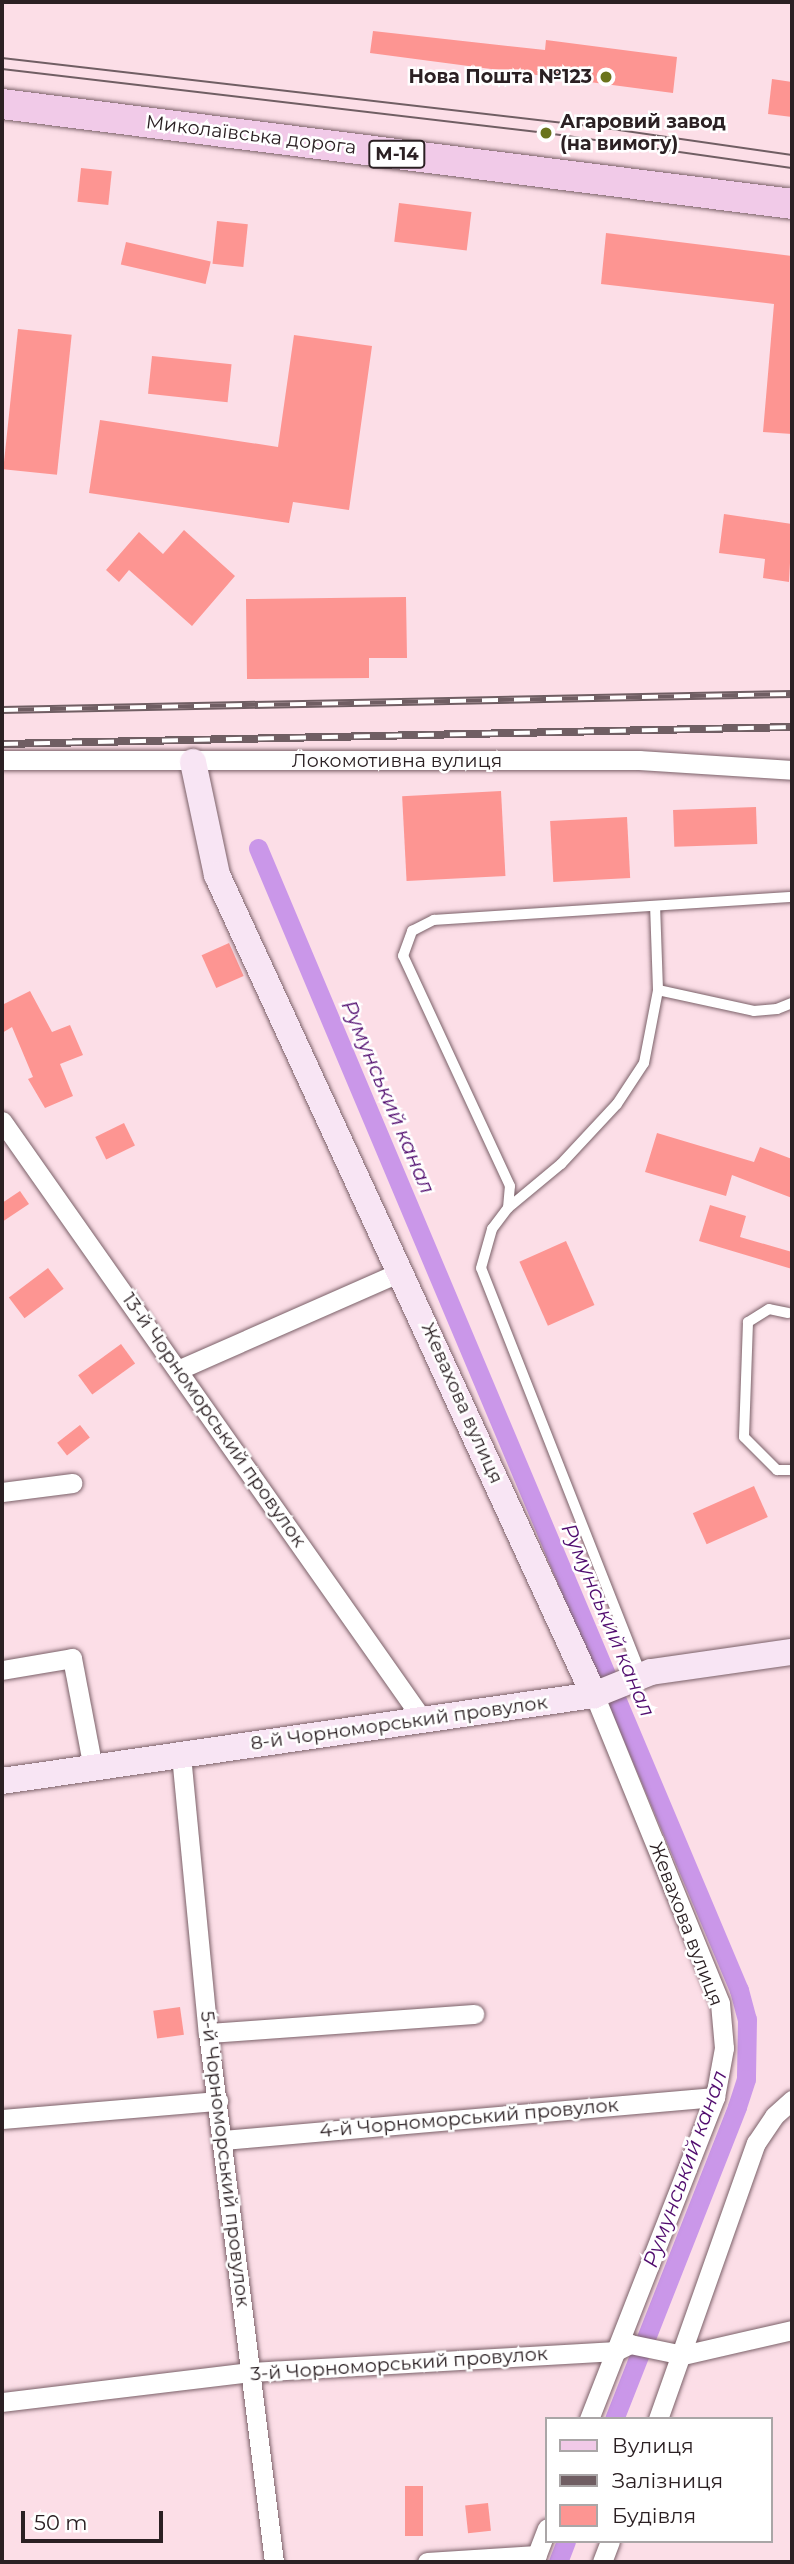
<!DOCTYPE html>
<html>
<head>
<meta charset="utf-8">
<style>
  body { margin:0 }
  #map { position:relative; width:794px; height:2564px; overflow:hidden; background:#fcdee7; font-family:Montserrat,sans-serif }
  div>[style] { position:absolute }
  .canal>* { height:19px; margin:-9.5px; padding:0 9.5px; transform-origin:9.5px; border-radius:9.5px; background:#ca97e9 }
  .building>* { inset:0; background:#fd9592; transform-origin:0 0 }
  .roads { filter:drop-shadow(0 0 2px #7b6169) drop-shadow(0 0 2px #7b6169) }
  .lane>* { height:10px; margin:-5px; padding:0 5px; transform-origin:5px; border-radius:5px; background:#fff }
  .street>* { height:19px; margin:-9.5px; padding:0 9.5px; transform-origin:9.5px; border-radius:9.5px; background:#fff }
  .secondary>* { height:26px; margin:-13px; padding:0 13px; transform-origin:13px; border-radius:13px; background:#f8e5f4 }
  .primary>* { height:30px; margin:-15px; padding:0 15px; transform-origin:15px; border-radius:15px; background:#f1cae8 }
  .tram>* { height:2px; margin:-1px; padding:0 1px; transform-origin:1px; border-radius:1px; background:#705e63 }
  .rail>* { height:8px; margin-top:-4px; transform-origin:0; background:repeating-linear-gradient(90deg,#fff 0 16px,#705e63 0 32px); box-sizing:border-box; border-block:2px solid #705e63 }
  .dots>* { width:19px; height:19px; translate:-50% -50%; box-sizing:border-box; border:4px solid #fff; border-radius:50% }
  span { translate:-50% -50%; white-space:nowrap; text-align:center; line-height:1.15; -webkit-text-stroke:5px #fff; paint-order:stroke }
  .shield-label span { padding:2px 5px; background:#fff; border:2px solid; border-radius:5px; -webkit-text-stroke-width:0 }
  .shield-label { font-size:18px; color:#2b2023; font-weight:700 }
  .poi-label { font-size:19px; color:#2b2023; font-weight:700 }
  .right { translate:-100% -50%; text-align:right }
  .left { translate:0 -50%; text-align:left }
  .street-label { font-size:19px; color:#2b2023 }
  .water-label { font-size:21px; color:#500b6e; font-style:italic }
  .frame { position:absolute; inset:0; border:4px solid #2b2023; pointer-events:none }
  .legend { position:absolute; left:545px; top:2417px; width:228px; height:126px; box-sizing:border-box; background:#fff; border:2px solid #aaa6a7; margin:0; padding:9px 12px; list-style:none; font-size:21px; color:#2b2023 }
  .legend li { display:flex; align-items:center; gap:14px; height:35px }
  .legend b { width:35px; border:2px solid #aaa6a7 }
  .scale { position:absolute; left:21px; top:2511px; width:142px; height:32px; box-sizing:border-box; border:4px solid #2b2023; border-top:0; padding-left:9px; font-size:21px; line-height:24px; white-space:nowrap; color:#2b2023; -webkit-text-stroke:5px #fff; paint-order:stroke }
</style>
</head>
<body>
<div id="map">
  <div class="canal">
    <i style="left:258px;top:848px;width:1239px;rotate:67.16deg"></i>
    <i style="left:739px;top:1990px;width:30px;rotate:75deg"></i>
    <i style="left:747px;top:2019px;width:60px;rotate:91deg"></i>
    <i style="left:746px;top:2079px;width:29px;rotate:108deg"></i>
    <i style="left:737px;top:2107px;width:335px;rotate:111.5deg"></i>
    <i style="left:558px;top:2562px;width:22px;rotate:-69deg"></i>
  </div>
  <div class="building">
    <i style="clip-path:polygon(373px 31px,545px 50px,546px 40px,677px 57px,673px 93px,370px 53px)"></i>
    <i style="clip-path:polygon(772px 79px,792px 82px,792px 117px,768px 114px)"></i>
    <i style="left:81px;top:168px;width:31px;height:34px;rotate:6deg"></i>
    <i style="left:399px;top:203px;width:73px;height:39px;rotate:7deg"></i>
    <i style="left:217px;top:221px;width:31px;height:43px;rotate:6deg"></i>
    <i style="clip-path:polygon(606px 233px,792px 256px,792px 434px,763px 432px,774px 304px,601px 284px)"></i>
    <i style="left:126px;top:242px;width:87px;height:23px;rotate:13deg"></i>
    <i style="left:18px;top:329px;width:54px;height:141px;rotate:6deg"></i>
    <i style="clip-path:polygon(294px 335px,372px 346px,349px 510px,293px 502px,289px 523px,89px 493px,100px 420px,278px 447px)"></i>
    <i style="left:152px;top:356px;width:80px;height:38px;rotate:6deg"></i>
    <i style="clip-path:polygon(724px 514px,792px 524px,789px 582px,763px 578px,765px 559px,719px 553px)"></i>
    <i style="clip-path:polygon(184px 530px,235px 576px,192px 626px,129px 570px,119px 582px,106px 570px,139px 532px,163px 554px)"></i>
    <i style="clip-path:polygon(406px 597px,407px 658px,369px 658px,369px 678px,247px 679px,246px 599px)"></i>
    <i style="left:501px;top:791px;width:85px;height:99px;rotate:87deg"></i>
    <i style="left:756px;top:807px;width:37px;height:83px;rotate:88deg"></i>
    <i style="left:627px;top:817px;width:61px;height:77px;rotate:87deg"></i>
    <i style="left:229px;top:943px;width:36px;height:30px;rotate:66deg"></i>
    <i style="clip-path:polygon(30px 991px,52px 1032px,70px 1025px,83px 1055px,60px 1064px,73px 1096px,45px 1108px,28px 1079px,33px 1077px,12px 1027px,2px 1033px,2px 1005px)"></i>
    <i style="left:124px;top:1123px;width:25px;height:32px;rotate:64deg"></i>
    <i style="clip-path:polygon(657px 1133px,754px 1162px,760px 1147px,792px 1159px,792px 1198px,732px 1175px,726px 1196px,645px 1172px)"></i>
    <i style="clip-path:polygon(20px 1191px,29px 1204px,2px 1222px,2px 1203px)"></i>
    <i style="clip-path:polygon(710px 1205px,746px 1216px,740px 1237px,792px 1252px,792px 1269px,699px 1241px)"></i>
    <i style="left:566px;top:1241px;width:70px;height:51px;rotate:66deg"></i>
    <i style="left:48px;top:1268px;width:26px;height:49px;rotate:53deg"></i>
    <i style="left:121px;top:1344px;width:24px;height:53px;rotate:54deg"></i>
    <i style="left:80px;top:1425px;width:16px;height:29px;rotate:52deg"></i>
    <i style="left:754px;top:1486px;width:34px;height:67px;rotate:66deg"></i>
    <i style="left:180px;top:2007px;width:28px;height:27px;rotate:82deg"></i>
    <i style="left:405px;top:2486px;width:18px;height:50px"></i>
    <i style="left:488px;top:2503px;width:28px;height:23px;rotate:84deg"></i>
  </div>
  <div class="roads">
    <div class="lane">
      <i style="left:658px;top:990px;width:98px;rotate:12.3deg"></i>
      <i style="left:754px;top:1011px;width:23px;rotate:-5deg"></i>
      <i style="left:777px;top:1009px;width:16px;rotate:-22deg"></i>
      <i style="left:508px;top:1208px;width:69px;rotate:-39.7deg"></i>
      <i style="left:561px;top:1164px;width:82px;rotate:-47deg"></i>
      <i style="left:617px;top:1104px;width:49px;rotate:-56.6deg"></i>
      <i style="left:644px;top:1063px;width:74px;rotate:-79.1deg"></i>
      <i style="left:658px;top:990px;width:84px;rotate:-92deg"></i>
      <i style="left:788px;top:1313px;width:19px;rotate:-168deg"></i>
      <i style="left:769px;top:1309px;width:25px;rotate:148deg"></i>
      <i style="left:748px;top:1322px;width:115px;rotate:92deg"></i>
      <i style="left:744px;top:1437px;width:47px;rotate:45deg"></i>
      <i style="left:777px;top:1470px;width:15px"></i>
      <i style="left:641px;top:1674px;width:436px;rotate:-111.5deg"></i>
      <i style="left:481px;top:1268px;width:41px;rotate:-74.2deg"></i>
      <i style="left:492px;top:1229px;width:26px;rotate:-53deg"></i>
      <i style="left:508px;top:1208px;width:22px;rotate:-85deg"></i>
      <i style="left:510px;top:1186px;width:254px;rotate:-114.9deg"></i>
      <i style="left:403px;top:956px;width:27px;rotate:-70deg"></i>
      <i style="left:412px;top:931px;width:25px;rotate:-27deg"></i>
      <i style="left:434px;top:920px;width:359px;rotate:-3.7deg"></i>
    </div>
    <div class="street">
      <i style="left:2px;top:760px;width:637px"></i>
      <i style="left:639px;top:760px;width:153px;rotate:3.7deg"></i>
      <i style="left:2px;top:1121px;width:732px;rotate:54.9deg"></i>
      <i style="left:180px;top:1369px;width:243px;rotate:-23.8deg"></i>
      <i style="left:2px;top:1492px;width:71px;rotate:-7.3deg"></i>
      <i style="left:2px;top:1670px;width:71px;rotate:-9.7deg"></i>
      <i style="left:72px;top:1658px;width:112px;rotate:79.2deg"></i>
      <i style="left:181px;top:1755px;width:279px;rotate:84.5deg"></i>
      <i style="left:208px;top:2033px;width:533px;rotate:82.89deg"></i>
      <i style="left:208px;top:2033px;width:267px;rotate:-4.1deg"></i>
      <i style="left:2px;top:2119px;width:217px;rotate:-4.8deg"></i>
      <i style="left:223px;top:2140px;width:494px;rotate:-5deg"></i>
      <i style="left:2px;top:2402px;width:251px;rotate:-6.9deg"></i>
      <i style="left:251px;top:2372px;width:366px;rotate:-3.3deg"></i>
      <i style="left:616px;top:2351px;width:16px;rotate:-27deg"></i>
      <i style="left:630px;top:2344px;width:54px;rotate:11.7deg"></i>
      <i style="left:683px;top:2355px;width:112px;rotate:-12.9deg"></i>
      <i style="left:589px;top:2419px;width:346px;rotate:-68.6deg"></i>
      <i style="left:715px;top:2097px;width:50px;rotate:-79.6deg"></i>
      <i style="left:724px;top:2048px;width:45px;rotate:-95.1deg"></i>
      <i style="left:720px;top:2003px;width:333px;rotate:-112.2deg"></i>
      <i style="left:658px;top:2419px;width:293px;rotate:-70.5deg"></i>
      <i style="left:756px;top:2143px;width:32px;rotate:-56deg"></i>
      <i style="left:774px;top:2116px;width:24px;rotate:-42deg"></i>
      <i style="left:427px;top:2562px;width:110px;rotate:-3.6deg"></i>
      <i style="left:534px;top:2562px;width:36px;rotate:-69deg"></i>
      <i style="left:602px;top:2562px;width:22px;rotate:-69deg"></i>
    </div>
    <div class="secondary">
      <i style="left:193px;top:762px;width:116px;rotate:78deg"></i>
      <i style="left:217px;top:875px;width:903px;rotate:65.31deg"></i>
      <i style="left:2px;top:1781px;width:598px;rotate:-8.27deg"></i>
      <i style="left:594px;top:1695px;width:61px;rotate:-22deg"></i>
      <i style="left:651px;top:1672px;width:142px;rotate:-8.1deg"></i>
    </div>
    <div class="primary">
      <i style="left:2px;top:104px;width:796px;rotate:7.21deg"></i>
    </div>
  </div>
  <div class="tram">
    <i style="left:2px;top:58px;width:600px;rotate:6.6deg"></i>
    <i style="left:598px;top:127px;width:196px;rotate:8.2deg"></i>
    <i style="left:2px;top:69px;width:548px;rotate:6.71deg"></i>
    <i style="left:546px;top:133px;width:248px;rotate:8.1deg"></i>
  </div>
  <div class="rail">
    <i style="left:2px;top:710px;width:790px;rotate:-1.16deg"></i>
    <i style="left:2px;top:744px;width:790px;rotate:-1.23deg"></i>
  </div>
  <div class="dots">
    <i style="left:606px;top:77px;background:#6a731c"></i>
    <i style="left:546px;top:133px;background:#6a731c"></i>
  </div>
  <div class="shield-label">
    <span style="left:397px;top:154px">М-14</span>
  </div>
  <div class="poi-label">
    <span class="right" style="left:592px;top:77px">Нова Пошта №123</span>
    <span class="left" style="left:560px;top:133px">Агаровий завод<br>(на вимогу)</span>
  </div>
  <div class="street-label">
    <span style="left:251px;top:135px;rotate:7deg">Миколаївська дорога</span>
    <span style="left:397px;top:761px">Локомотивна вулиця</span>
    <span style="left:462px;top:1403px;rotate:66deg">Жевахова вулиця</span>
    <span style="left:214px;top:1420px;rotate:55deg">13-й Чорноморський провулок</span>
    <span style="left:399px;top:1723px;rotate:-8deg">8-й Чорноморський провулок</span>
    <span style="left:686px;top:1924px;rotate:69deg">Жевахова вулиця</span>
    <span style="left:469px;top:2118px;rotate:-5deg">4-й Чорноморський провулок</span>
    <span style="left:225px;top:2159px;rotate:83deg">5-й Чорноморський провулок</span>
    <span style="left:399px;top:2364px;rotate:-4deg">3-й Чорноморський провулок</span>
  </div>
  <div class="water-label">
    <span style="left:388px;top:1097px;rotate:67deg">Румунський канал</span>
    <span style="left:608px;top:1620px;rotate:67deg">Румунський канал</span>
    <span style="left:685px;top:2169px;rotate:-70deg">Румунський канал</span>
  </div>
  <div class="frame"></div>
  <ul class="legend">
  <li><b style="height:9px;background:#f1cae8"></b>Вулиця</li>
  <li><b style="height:9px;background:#705e63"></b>Залізниця</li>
  <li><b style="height:19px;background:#fd9592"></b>Будівля</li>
  </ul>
  <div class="scale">50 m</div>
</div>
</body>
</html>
